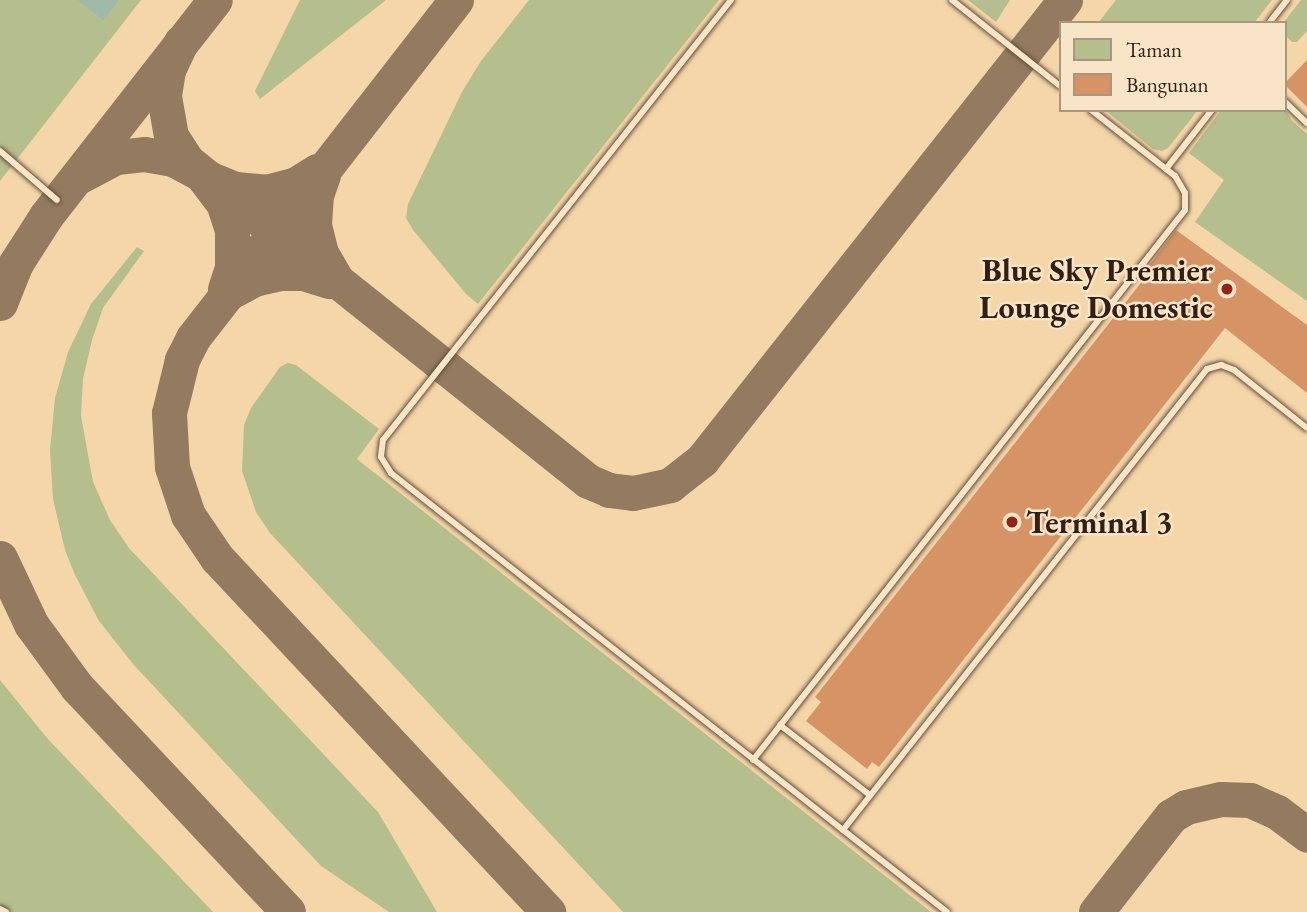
<!DOCTYPE html>
<html>
<head>
<meta charset="utf-8">
<style>
  body { margin:0 }
  #map { position:relative; width:1307px; height:912px; overflow:hidden; background:#f5d6a8; font-family:"EB Garamond",serif }
  div>[style] { position:absolute }
  .green>* { inset:0; background:#b5bf8d }
  .water>* { inset:0; background:#9cb9a9 }
  .taxiway>* { height:35px; margin:-17.5px; padding:0 17.5px; transform-origin:17.5px; border-radius:17.5px; background:#947b60 }
  .building>* { inset:0; background:#d69366 }
  .roads { filter:drop-shadow(0 0 2px #634e3b) drop-shadow(0 0 2px #634e3b) }
  .lane>* { height:6px; margin:-3px; padding:0 3px; transform-origin:3px; border-radius:3px; background:#f8e4c6 }
  .dots>* { width:19px; height:19px; translate:-50% -50%; box-sizing:border-box; border:4px solid #f8e4c6; border-radius:50% }
  span { translate:-50% -50%; white-space:nowrap; text-align:center; line-height:1.15; -webkit-text-stroke:5px #f8e4c6; paint-order:stroke }
  .poi-label { font-size:32px; color:#322017; font-weight:700 }
  .right { translate:-100% -50%; text-align:right }
  .left { translate:0 -50%; text-align:left }
  .legend { position:absolute; left:1059px; top:21px; width:228px; height:91px; box-sizing:border-box; background:#f8e4c6; border:2px solid #a99680; margin:0; padding:9px 12px; list-style:none; font-size:21px; color:#322017 }
  .legend li { display:flex; align-items:center; gap:14px; height:35px }
  .legend b { width:35px; border:2px solid #a99680 }
</style>
</head>
<body>
<div id="map">
  <div class="green">
    <i style="clip-path:polygon(0 0,141px 0,0 181px)"></i>
    <i style="clip-path:polygon(300px 0,386px 0,260px 99px,255px 91px)"></i>
    <i style="clip-path:polygon(529px 0,719px 0,478px 304px,466px 294px,413px 230px,406px 218px,408px 204px,462px 92px,481px 61px)"></i>
    <i style="clip-path:polygon(968px 0,1010px 0,996px 22px)"></i>
    <i style="clip-path:polygon(1116px 0,1272px 0,1254px 23px,1098px 23px)"></i>
    <i style="clip-path:polygon(1301px 0,1307px 0,1307px 31px,1297px 42px,1292px 42px,1284px 34px,1283px 23px)"></i>
    <i style="clip-path:polygon(1284px 107px,1292px 121px,1307px 134px,1307px 301px,1195px 222px,1224px 180px,1189px 153px,1221px 110px,1284px 110px)"></i>
    <i style="clip-path:polygon(1105px 110px,1198px 110px,1168px 148px,1162px 151px,1153px 149px)"></i>
    <i style="clip-path:polygon(137px 247px,144px 251px,103px 308px,92px 340px,83px 379px,81px 416px,93px 482px,110px 520px,129px 548px,378px 812px,437px 912px,389px 912px,321px 866px,133px 664px,99px 621px,75px 575px,65px 550px,53px 499px,50px 450px,55px 398px,68px 352px,91px 304px)"></i>
    <i style="clip-path:polygon(288px 363px,296px 365px,379px 429px,357px 459px,931px 912px,623px 912px,270px 533px,256px 512px,242px 471px,244px 425px,251px 408px,280px 367px)"></i>
    <i style="clip-path:polygon(0 680px,47px 738px,213px 912px,0 912px)"></i>
  </div>
  <div class="water">
    <i style="clip-path:polygon(78px 0,119px 0,103px 20px)"></i>
  </div>
  <div class="taxiway">
    <i style="left:456px;top:0;width:428px;rotate:127.9deg"></i>
    <i style="left:193px;top:338px;width:25px;rotate:117deg"></i>
    <i style="left:182px;top:360px;width:55px;rotate:103.8deg"></i>
    <i style="left:169px;top:413px;width:54px;rotate:86.8deg"></i>
    <i style="left:172px;top:467px;width:51px;rotate:71.6deg"></i>
    <i style="left:188px;top:515px;width:52px;rotate:56deg"></i>
    <i style="left:217px;top:558px;width:485px;rotate:46.9deg"></i>
    <i style="left:181px;top:42px;width:31px;rotate:115deg"></i>
    <i style="left:168px;top:70px;width:26px;rotate:99deg"></i>
    <i style="left:164px;top:96px;width:41px;rotate:80.1deg"></i>
    <i style="left:171px;top:136px;width:30px;rotate:57deg"></i>
    <i style="left:187px;top:161px;width:513px;rotate:38.59deg"></i>
    <i style="left:588px;top:481px;width:23px;rotate:23deg"></i>
    <i style="left:609px;top:490px;width:24px;rotate:7deg"></i>
    <i style="left:633px;top:493px;width:38px;rotate:-12deg"></i>
    <i style="left:670px;top:485px;width:41px;rotate:-38deg"></i>
    <i style="left:702px;top:460px;width:586px;rotate:-51.72deg"></i>
    <i style="left:323px;top:175px;width:21px;rotate:109deg"></i>
    <i style="left:316px;top:195px;width:30px;rotate:94deg"></i>
    <i style="left:314px;top:225px;width:29px;rotate:76deg"></i>
    <i style="left:321px;top:253px;width:28px;rotate:60deg"></i>
    <i style="left:80px;top:176px;width:41px;rotate:-27.8deg"></i>
    <i style="left:116px;top:157px;width:28px;rotate:-6deg"></i>
    <i style="left:144px;top:154px;width:29px;rotate:10deg"></i>
    <i style="left:173px;top:159px;width:27px;rotate:28deg"></i>
    <i style="left:225px;top:289px;width:23px;rotate:-72deg"></i>
    <i style="left:232px;top:267px;width:37px;rotate:-90deg"></i>
    <i style="left:232px;top:230px;width:28px;rotate:-108deg"></i>
    <i style="left:223px;top:203px;width:34px;rotate:-127deg"></i>
    <i style="left:203px;top:176px;width:35px;rotate:22deg"></i>
    <i style="left:235px;top:189px;width:32px;rotate:5deg"></i>
    <i style="left:267px;top:192px;width:30px;rotate:-15deg"></i>
    <i style="left:296px;top:184px;width:25px;rotate:-32deg"></i>
    <i style="left:228px;top:293px;width:30px;rotate:-28deg"></i>
    <i style="left:254px;top:279px;width:26px;rotate:-13deg"></i>
    <i style="left:279px;top:273px;width:24px"></i>
    <i style="left:303px;top:273px;width:28px;rotate:17deg"></i>
    <i style="left:0;top:303px;width:43px;rotate:-68.2deg"></i>
    <i style="left:16px;top:263px;width:56px;rotate:-57.4deg"></i>
    <i style="left:46px;top:216px;width:274px;rotate:-52deg"></i>
    <i style="left:0;top:558px;width:73px;rotate:64.8deg"></i>
    <i style="left:31px;top:624px;width:78px;rotate:53.9deg"></i>
    <i style="left:77px;top:687px;width:308px;rotate:46.8deg"></i>
    <i style="left:1096px;top:912px;width:122px;rotate:-52deg"></i>
    <i style="left:1171px;top:816px;width:17px;rotate:-31deg"></i>
    <i style="left:1186px;top:807px;width:36px;rotate:-13deg"></i>
    <i style="left:1221px;top:799px;width:29px;rotate:2deg"></i>
    <i style="left:1250px;top:800px;width:30px;rotate:24deg"></i>
    <i style="left:1277px;top:812px;width:38px;rotate:37deg"></i>
  </div>
  <div class="building">
    <i style="clip-path:polygon(1307px 60px,1307px 107px,1284px 84px)"></i>
    <i style="clip-path:polygon(1176px 230px,1307px 325px,1307px 393px,1225px 328px,890px 753px,879px 767px,872px 762px,867px 769px,806px 721px,821px 702px,815px 697px,1151px 270px,1148px 267px)"></i>
  </div>
  <div class="roads">
    <div class="lane">
      <i style="left:731px;top:0;width:561px;rotate:128.34deg"></i>
      <i style="left:383px;top:440px;width:17px;rotate:97deg"></i>
      <i style="left:381px;top:457px;width:19px;rotate:58deg"></i>
      <i style="left:391px;top:473px;width:576px;rotate:38.3deg"></i>
      <i style="left:952px;top:0;width:138px;rotate:38.5deg"></i>
      <i style="left:1269px;top:23px;width:29px;rotate:-52deg"></i>
      <i style="left:1284px;top:101px;width:32px;rotate:44deg"></i>
      <i style="left:0;top:151px;width:75px;rotate:40.7deg"></i>
      <i style="left:1166px;top:169px;width:75px;rotate:-52.1deg"></i>
      <i style="left:780px;top:725px;width:114px;rotate:37.9deg"></i>
      <i style="left:753px;top:760px;width:699px;rotate:-51.85deg"></i>
      <i style="left:1185px;top:210px;width:17px;rotate:-90deg"></i>
      <i style="left:1185px;top:193px;width:20px;rotate:-120deg"></i>
      <i style="left:1175px;top:176px;width:107px;rotate:-141.8deg"></i>
      <i style="left:0;top:909px;width:7px;rotate:27deg"></i>
      <i style="left:947px;top:912px;width:132px;rotate:-141.7deg"></i>
      <i style="left:843px;top:830px;width:587px;rotate:-51.71deg"></i>
      <i style="left:1207px;top:369px;width:15px;rotate:-16deg"></i>
      <i style="left:1221px;top:365px;width:14px;rotate:21deg"></i>
      <i style="left:1234px;top:370px;width:93px;rotate:38.5deg"></i>
    </div>
  </div>
  <div class="dots">
    <i style="left:1227px;top:289px;background:#8f2418"></i>
    <i style="left:1012px;top:522px;background:#8f2418"></i>
  </div>
  <div class="poi-label">
    <span class="right" style="left:1213px;top:289px">Blue Sky Premier<br>Lounge Domestic</span>
    <span class="left" style="left:1026px;top:522px">Terminal 3</span>
  </div>
  <ul class="legend">
  <li><b style="height:19px;background:#b5bf8d"></b>Taman</li>
  <li><b style="height:19px;background:#d69366"></b>Bangunan</li>
  </ul>
</div>
</body>
</html>
